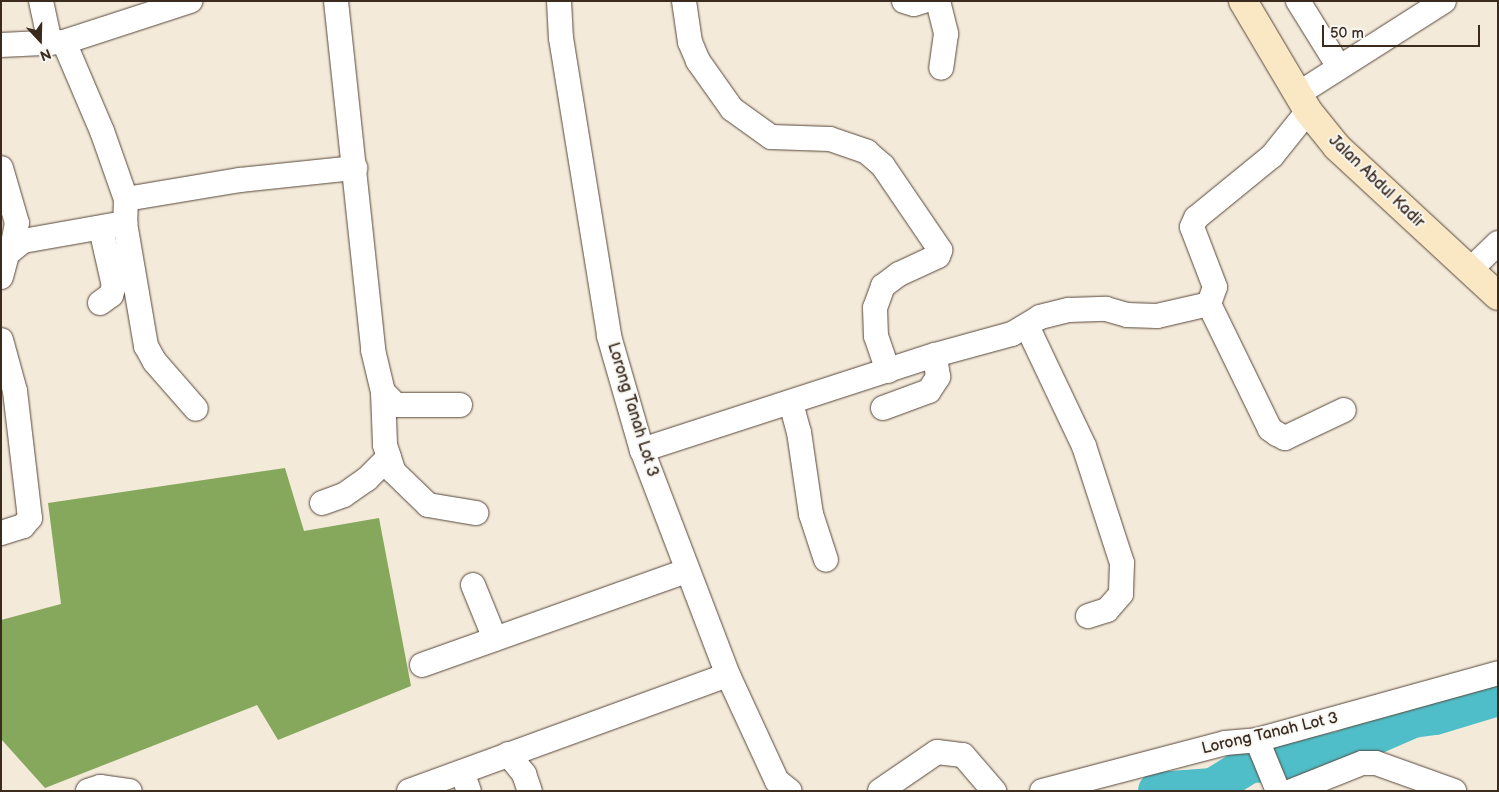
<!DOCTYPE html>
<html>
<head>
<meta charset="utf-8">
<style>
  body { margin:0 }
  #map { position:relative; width:1499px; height:792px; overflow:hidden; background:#f4eada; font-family:"Balsamiq Sans",sans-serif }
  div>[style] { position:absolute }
  .forest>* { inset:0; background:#86a85d }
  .river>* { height:38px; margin:-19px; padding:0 19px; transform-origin:19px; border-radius:19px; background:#50bec8 }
  .roads { filter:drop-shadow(0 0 1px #57473a) drop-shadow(0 0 1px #57473a) }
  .minor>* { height:24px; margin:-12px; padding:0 12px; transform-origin:12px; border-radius:12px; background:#fff }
  .secondary>* { height:28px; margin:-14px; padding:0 14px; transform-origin:14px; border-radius:14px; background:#fae7c3 }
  span { translate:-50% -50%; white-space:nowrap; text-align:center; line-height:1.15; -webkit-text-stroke:4px #f6f6f2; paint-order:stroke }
  .street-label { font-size:16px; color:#3b2a1e }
  .frame { position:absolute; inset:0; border:2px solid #3b2a1e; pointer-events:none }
  .north { position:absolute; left:15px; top:15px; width:50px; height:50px; -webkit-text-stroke:4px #f6f6f2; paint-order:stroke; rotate:159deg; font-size:14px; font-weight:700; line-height:20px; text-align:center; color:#3b2a1e }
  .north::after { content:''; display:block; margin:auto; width:18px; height:22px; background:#3b2a1e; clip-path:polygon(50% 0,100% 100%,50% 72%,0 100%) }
  .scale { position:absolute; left:1322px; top:25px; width:158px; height:22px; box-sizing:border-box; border:2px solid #3b2a1e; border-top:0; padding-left:6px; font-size:15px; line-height:18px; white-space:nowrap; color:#3b2a1e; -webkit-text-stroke:4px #f6f6f2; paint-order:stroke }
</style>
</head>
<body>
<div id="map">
  <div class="forest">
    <i style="clip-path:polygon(285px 468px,304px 531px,379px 518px,411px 686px,278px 740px,257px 705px,45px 788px,1px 739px,1px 620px,61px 604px,48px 503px)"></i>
  </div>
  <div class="river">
    <i style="left:1157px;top:791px;width:56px;rotate:-4.1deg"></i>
    <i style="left:1213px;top:787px;width:44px;rotate:-31.9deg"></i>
    <i style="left:1250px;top:764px;width:31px;rotate:-2deg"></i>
    <i style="left:1281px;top:763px;width:65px;rotate:-12.5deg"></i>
    <i style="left:1344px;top:749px;width:75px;rotate:-23.5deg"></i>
    <i style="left:1413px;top:719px;width:22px;rotate:-8deg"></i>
    <i style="left:1435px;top:716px;width:66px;rotate:-16.8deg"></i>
  </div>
  <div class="roads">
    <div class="minor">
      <i style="left:41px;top:1px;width:43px;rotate:77.9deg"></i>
      <i style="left:336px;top:1px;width:351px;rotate:83.9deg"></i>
      <i style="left:373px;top:350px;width:43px;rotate:76.6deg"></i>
      <i style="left:383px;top:392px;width:53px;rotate:87.8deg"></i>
      <i style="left:385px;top:445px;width:28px;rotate:72deg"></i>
      <i style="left:394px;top:472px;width:47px;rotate:44.1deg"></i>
      <i style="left:428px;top:505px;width:49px;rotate:9.5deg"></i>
      <i style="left:559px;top:1px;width:37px;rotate:87deg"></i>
      <i style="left:561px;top:38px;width:302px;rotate:80.8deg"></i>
      <i style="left:609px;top:336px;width:119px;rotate:73.9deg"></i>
      <i style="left:642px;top:450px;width:241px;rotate:69.1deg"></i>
      <i style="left:728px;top:675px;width:117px;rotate:65.2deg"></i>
      <i style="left:777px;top:781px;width:16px;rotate:38deg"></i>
      <i style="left:684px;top:1px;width:41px;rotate:81.7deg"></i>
      <i style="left:690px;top:42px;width:21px;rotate:67deg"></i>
      <i style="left:698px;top:61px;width:59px;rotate:54.7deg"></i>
      <i style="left:732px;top:109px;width:48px;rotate:35.7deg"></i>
      <i style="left:771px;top:137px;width:59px;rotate:1.9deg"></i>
      <i style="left:830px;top:139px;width:39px;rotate:19deg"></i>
      <i style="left:867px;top:152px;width:21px;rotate:41deg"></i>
      <i style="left:883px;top:166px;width:102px;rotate:55.8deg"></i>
      <i style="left:940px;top:250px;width:6px;rotate:108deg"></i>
      <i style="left:938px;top:256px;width:43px;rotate:155.2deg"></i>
      <i style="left:899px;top:274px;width:20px;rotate:143deg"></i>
      <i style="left:883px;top:286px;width:23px;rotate:110deg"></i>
      <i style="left:875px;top:308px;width:28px;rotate:88deg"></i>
      <i style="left:876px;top:336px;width:37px;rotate:71deg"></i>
      <i style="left:904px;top:1px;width:10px;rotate:17deg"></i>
      <i style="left:914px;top:4px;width:10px;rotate:-17deg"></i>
      <i style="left:938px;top:1px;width:34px;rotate:76deg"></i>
      <i style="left:946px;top:34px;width:34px;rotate:98deg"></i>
      <i style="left:1298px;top:1px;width:78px;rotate:58.2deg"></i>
      <i style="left:64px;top:42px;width:97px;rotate:66.9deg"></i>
      <i style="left:102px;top:131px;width:72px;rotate:70.6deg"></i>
      <i style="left:126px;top:199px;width:24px;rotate:92deg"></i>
      <i style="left:125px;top:223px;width:125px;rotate:80.3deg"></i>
      <i style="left:146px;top:346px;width:18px;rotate:61deg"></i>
      <i style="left:155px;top:362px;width:62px;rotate:48.9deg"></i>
      <i style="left:1px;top:45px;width:63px;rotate:-2.7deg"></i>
      <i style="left:64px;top:42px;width:133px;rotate:-18deg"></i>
      <i style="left:1298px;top:94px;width:173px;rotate:-32.5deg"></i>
      <i style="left:1px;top:168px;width:57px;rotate:73.8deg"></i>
      <i style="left:17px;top:223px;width:26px;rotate:101deg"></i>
      <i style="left:126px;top:199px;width:116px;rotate:-9.5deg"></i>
      <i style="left:240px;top:180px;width:116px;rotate:-6deg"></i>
      <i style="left:1470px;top:270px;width:39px;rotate:-44deg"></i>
      <i style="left:1px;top:277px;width:24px;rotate:-75deg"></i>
      <i style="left:7px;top:254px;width:21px;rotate:-39deg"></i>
      <i style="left:23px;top:241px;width:104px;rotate:-10deg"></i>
      <i style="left:100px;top:303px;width:14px;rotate:-36deg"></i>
      <i style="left:111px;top:295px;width:9px;rotate:-72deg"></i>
      <i style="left:114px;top:286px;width:58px;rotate:-102.8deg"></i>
      <i style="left:1209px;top:304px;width:139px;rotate:64deg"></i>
      <i style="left:1270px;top:429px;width:9px;rotate:36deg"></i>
      <i style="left:1277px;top:434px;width:9px;rotate:27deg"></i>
      <i style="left:1285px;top:438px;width:65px;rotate:-25.4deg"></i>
      <i style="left:1027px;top:326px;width:133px;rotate:64.6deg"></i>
      <i style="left:1084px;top:446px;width:123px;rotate:72deg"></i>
      <i style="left:1122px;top:563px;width:31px;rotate:92deg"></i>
      <i style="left:1121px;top:594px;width:21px;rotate:131deg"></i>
      <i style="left:1107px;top:610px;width:20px;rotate:162deg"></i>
      <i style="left:1px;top:340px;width:53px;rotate:74.6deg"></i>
      <i style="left:15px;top:391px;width:128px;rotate:83.3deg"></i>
      <i style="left:30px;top:518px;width:11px;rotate:131deg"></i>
      <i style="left:23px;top:526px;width:23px;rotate:162deg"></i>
      <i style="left:383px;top:392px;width:18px;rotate:45deg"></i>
      <i style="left:396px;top:405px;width:64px"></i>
      <i style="left:791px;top:403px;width:30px;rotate:75deg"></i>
      <i style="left:799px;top:432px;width:83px;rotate:81.7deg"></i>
      <i style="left:811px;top:514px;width:48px;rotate:71.9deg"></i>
      <i style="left:883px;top:408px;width:49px;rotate:-20.3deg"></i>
      <i style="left:929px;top:391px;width:17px;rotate:-57deg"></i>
      <i style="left:938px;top:377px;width:22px;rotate:-98deg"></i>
      <i style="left:642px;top:450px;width:308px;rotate:-18deg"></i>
      <i style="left:935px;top:355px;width:80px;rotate:-15.3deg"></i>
      <i style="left:1012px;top:334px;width:33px;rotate:-31deg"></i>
      <i style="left:1040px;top:317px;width:30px;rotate:-14deg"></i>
      <i style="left:1069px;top:310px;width:37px;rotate:-2deg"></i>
      <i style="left:1106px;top:309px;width:22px;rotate:16deg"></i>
      <i style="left:1127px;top:315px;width:30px;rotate:2deg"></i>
      <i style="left:1157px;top:316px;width:53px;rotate:-13deg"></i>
      <i style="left:1209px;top:304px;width:18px;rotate:-71deg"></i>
      <i style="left:1215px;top:287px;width:64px;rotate:-111deg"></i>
      <i style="left:1192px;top:227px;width:10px;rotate:-66deg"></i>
      <i style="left:1196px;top:218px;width:98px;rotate:-39.2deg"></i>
      <i style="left:1272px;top:156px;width:58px;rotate:-51.3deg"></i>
      <i style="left:322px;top:503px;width:23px;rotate:-20deg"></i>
      <i style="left:344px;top:495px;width:28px;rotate:-35deg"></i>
      <i style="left:367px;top:479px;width:31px;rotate:-45deg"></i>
      <i style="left:473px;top:585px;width:58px;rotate:67.8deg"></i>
      <i style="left:422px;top:665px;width:280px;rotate:-19.6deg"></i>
      <i style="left:1257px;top:740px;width:55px;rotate:67.6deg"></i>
      <i style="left:508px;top:754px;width:26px;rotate:51deg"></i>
      <i style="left:524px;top:774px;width:18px;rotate:71deg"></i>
      <i style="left:462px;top:772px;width:20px;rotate:70deg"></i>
      <i style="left:88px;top:791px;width:13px;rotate:-18deg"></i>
      <i style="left:100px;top:787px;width:30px;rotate:8deg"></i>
      <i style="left:409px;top:791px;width:339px;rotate:-20deg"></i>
      <i style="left:880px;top:791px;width:69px;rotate:-34.4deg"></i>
      <i style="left:937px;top:752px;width:26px;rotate:7deg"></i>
      <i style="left:963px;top:755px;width:48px;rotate:49.3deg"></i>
      <i style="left:1042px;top:791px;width:189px;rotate:-14.7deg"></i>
      <i style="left:1225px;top:743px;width:32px;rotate:-5deg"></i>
      <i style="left:1257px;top:740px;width:250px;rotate:-15.5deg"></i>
      <i style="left:1292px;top:791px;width:75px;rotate:-21.8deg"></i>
      <i style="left:1362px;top:763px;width:14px"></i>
      <i style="left:1376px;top:763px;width:83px;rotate:19.7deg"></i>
    </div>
    <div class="secondary">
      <i style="left:1243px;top:1px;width:128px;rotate:59.4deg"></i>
      <i style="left:1308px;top:111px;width:46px;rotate:51.1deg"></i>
      <i style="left:1337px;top:147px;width:219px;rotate:42.8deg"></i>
    </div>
  </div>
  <div class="street-label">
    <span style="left:1376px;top:182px;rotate:44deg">Jalan Abdul Kadir</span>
    <span style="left:632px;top:410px;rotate:73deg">Lorong Tanah Lot 3</span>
    <span style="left:1270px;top:734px;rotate:-13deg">Lorong Tanah Lot 3</span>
  </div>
  <div class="frame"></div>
  <div class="north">N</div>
  <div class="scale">50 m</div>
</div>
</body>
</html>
